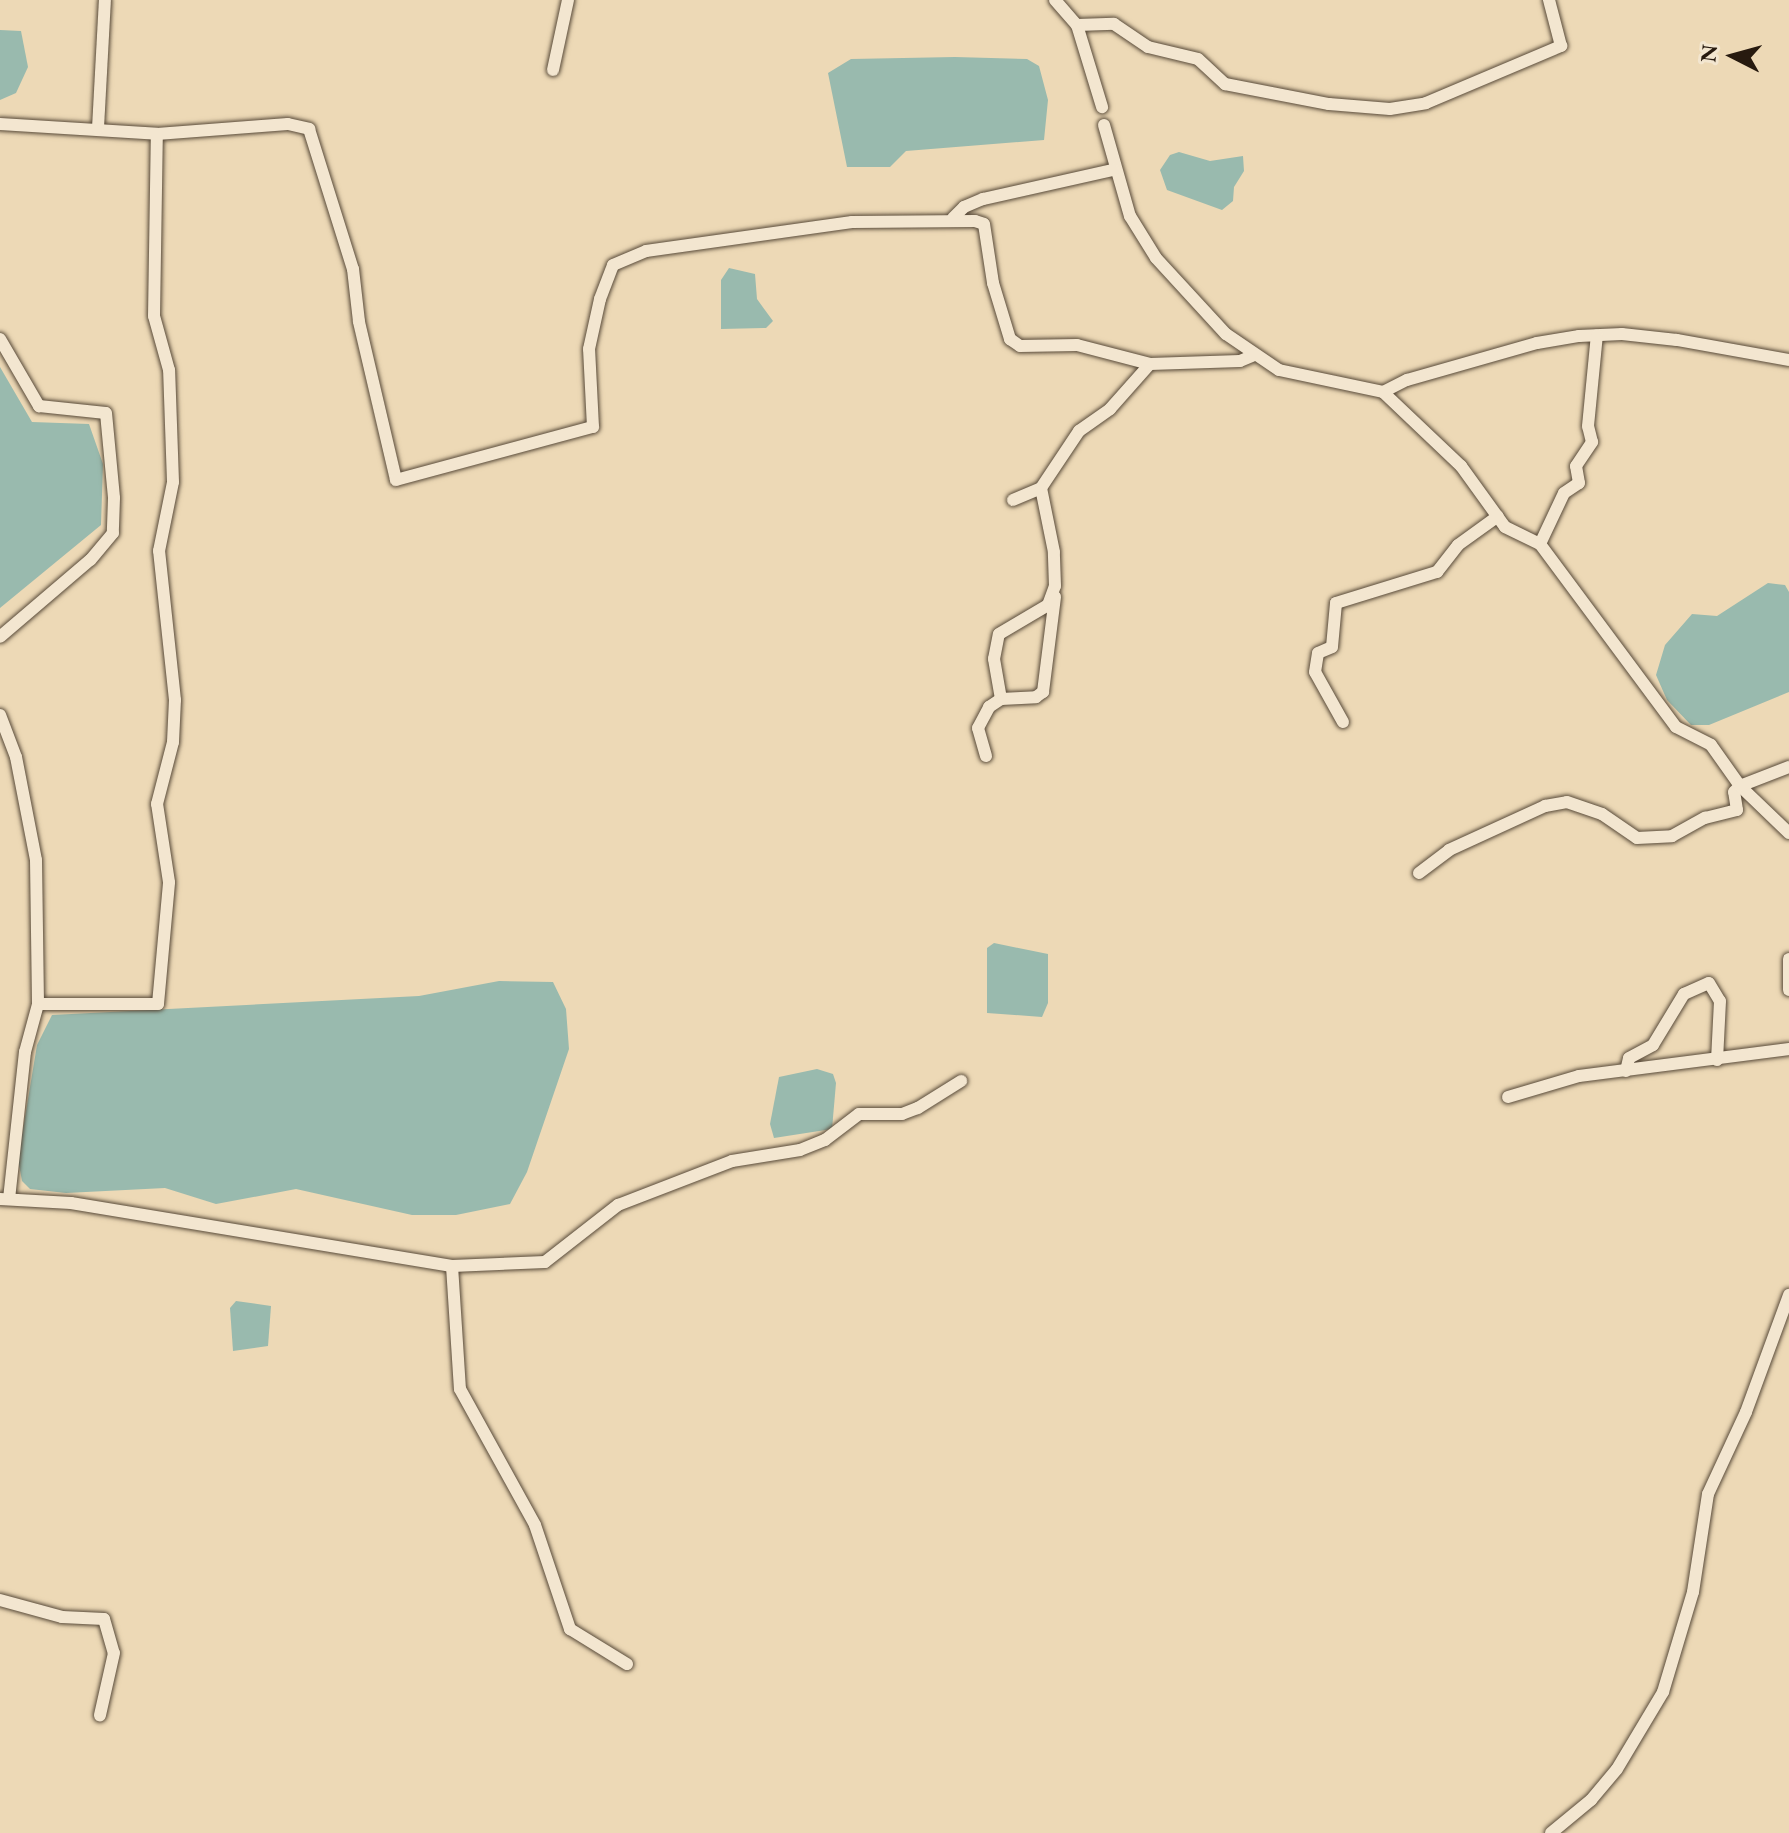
<!DOCTYPE html>
<html>
<head>
<meta charset="utf-8">
<style>
  body { margin:0 }
  #map { position:relative; width:1789px; height:1833px; overflow:hidden; background:#edd9b6; font-family:"EB Garamond",serif }
  div>[style] { position:absolute }
  .water>* { inset:0; background:#99baae }
  .roads { filter:drop-shadow(0 0 2px #584a39) drop-shadow(0 0 2px #584a39) }
  .minor>* { height:12px; margin:-6px; padding:0 6px; transform-origin:6px; border-radius:6px; background:#f3e6d0 }
  span { translate:-50% -50%; white-space:nowrap; text-align:center; line-height:1.15; -webkit-text-stroke:8px #f3e6d0; paint-order:stroke }
  .north { position:absolute; left:1693px; top:16px; width:80px; height:80px; -webkit-text-stroke:6px #f3e6d0; paint-order:stroke; rotate:276deg; font-size:22px; font-weight:700; line-height:32px; text-align:center; color:#271a0f }
  .north::after { content:''; display:block; margin:auto; width:28px; height:36px; background:#271a0f; clip-path:polygon(50% 0,100% 100%,50% 72%,0 100%) }
</style>
</head>
<body>
<div id="map">
  <div class="water">
    <i style="clip-path:polygon(0 30px,21px 31px,28px 67px,16px 93px,0 100px)"></i>
    <i style="clip-path:polygon(955px 57px,1027px 59px,1039px 66px,1048px 100px,1044px 140px,906px 151px,890px 167px,847px 167px,828px 73px,851px 59px)"></i>
    <i style="clip-path:polygon(1179px 152px,1210px 161px,1243px 156px,1244px 171px,1234px 187px,1233px 201px,1222px 210px,1167px 190px,1160px 170px,1170px 155px)"></i>
    <i style="clip-path:polygon(729px 268px,755px 274px,757px 299px,773px 321px,766px 328px,721px 329px,721px 280px)"></i>
    <i style="clip-path:polygon(0 367px,32px 422px,89px 424px,103px 464px,101px 525px,0 608px)"></i>
    <i style="clip-path:polygon(1768px 583px,1785px 585px,1789px 592px,1789px 692px,1709px 725px,1691px 725px,1667px 700px,1656px 675px,1665px 645px,1692px 614px,1717px 616px)"></i>
    <i style="clip-path:polygon(994px 943px,1048px 954px,1048px 1003px,1042px 1017px,987px 1013px,987px 948px)"></i>
    <i style="clip-path:polygon(499px 981px,553px 982px,566px 1009px,569px 1049px,527px 1172px,510px 1204px,456px 1215px,412px 1215px,296px 1189px,216px 1204px,165px 1188px,66px 1193px,30px 1189px,22px 1181px,18px 1159px,37px 1045px,52px 1015px,419px 996px)"></i>
    <i style="clip-path:polygon(817px 1069px,833px 1074px,836px 1083px,832px 1129px,774px 1138px,770px 1124px,779px 1077px)"></i>
    <i style="clip-path:polygon(236px 1301px,271px 1306px,268px 1346px,233px 1351px,230px 1308px)"></i>
  </div>
  <div class="roads">
    <div class="minor">
      <i style="left:1055px;top:0;width:33px;rotate:49deg"></i>
      <i style="left:1077px;top:25px;width:86px;rotate:73deg"></i>
      <i style="left:1077px;top:25px;width:37px;rotate:-2deg"></i>
      <i style="left:1114px;top:24px;width:41px;rotate:34.1deg"></i>
      <i style="left:1148px;top:47px;width:51px;rotate:13.5deg"></i>
      <i style="left:1198px;top:59px;width:37px;rotate:43deg"></i>
      <i style="left:1225px;top:84px;width:106px;rotate:10.9deg"></i>
      <i style="left:1329px;top:104px;width:61px;rotate:4.7deg"></i>
      <i style="left:1390px;top:109px;width:36px;rotate:-9deg"></i>
      <i style="left:1426px;top:103px;width:147px;rotate:-22.9deg"></i>
      <i style="left:1561px;top:46px;width:48px;rotate:-104.6deg"></i>
      <i style="left:553px;top:70px;width:72px;rotate:-77.9deg"></i>
      <i style="left:0;top:124px;width:157px;rotate:3.6deg"></i>
      <i style="left:157px;top:134px;width:131px;rotate:-4.4deg"></i>
      <i style="left:288px;top:124px;width:22px;rotate:13deg"></i>
      <i style="left:309px;top:129px;width:147px;rotate:72.6deg"></i>
      <i style="left:353px;top:269px;width:53px;rotate:83.5deg"></i>
      <i style="left:359px;top:322px;width:162px;rotate:76.8deg"></i>
      <i style="left:396px;top:480px;width:204px;rotate:-15.1deg"></i>
      <i style="left:593px;top:427px;width:78px;rotate:-92.9deg"></i>
      <i style="left:589px;top:349px;width:51px;rotate:-77.6deg"></i>
      <i style="left:600px;top:299px;width:36px;rotate:-69deg"></i>
      <i style="left:613px;top:265px;width:36px;rotate:-23deg"></i>
      <i style="left:646px;top:251px;width:208px;rotate:-8deg"></i>
      <i style="left:852px;top:222px;width:123px;rotate:-0.5deg"></i>
      <i style="left:975px;top:221px;width:9px;rotate:18deg"></i>
      <i style="left:984px;top:224px;width:60px;rotate:81.3deg"></i>
      <i style="left:993px;top:283px;width:59px;rotate:73.1deg"></i>
      <i style="left:1010px;top:339px;width:12px;rotate:35deg"></i>
      <i style="left:1020px;top:346px;width:57px;rotate:-1deg"></i>
      <i style="left:1077px;top:345px;width:75px;rotate:14.6deg"></i>
      <i style="left:1150px;top:364px;width:90px;rotate:-1.9deg"></i>
      <i style="left:1240px;top:361px;width:13px;rotate:-23deg"></i>
      <i style="left:1104px;top:125px;width:95px;rotate:74.1deg"></i>
      <i style="left:1130px;top:216px;width:49px;rotate:58.2deg"></i>
      <i style="left:1156px;top:258px;width:103px;rotate:47.4deg"></i>
      <i style="left:1226px;top:334px;width:64px;rotate:34.2deg"></i>
      <i style="left:1279px;top:370px;width:106px;rotate:11.9deg"></i>
      <i style="left:1383px;top:392px;width:108px;rotate:43.5deg"></i>
      <i style="left:1461px;top:466px;width:75px;rotate:54.2deg"></i>
      <i style="left:1505px;top:527px;width:39px;rotate:26deg"></i>
      <i style="left:1540px;top:544px;width:228px;rotate:53.4deg"></i>
      <i style="left:1676px;top:727px;width:39px;rotate:27deg"></i>
      <i style="left:1711px;top:745px;width:50px;rotate:54.7deg"></i>
      <i style="left:1740px;top:786px;width:68px;rotate:43.8deg"></i>
      <i style="left:98px;top:128px;width:128px;rotate:-86.9deg"></i>
      <i style="left:953px;top:218px;width:16px;rotate:-45deg"></i>
      <i style="left:964px;top:207px;width:21px;rotate:-23deg"></i>
      <i style="left:983px;top:199px;width:133px;rotate:-12.6deg"></i>
      <i style="left:0;top:339px;width:78px;rotate:59.8deg"></i>
      <i style="left:39px;top:406px;width:67px;rotate:6deg"></i>
      <i style="left:106px;top:413px;width:85px;rotate:84.6deg"></i>
      <i style="left:114px;top:498px;width:35px;rotate:92deg"></i>
      <i style="left:113px;top:533px;width:35px;rotate:130deg"></i>
      <i style="left:90px;top:560px;width:118px;rotate:139.5deg"></i>
      <i style="left:1383px;top:392px;width:27px;rotate:-27deg"></i>
      <i style="left:1407px;top:380px;width:135px;rotate:-15.9deg"></i>
      <i style="left:1537px;top:343px;width:43px;rotate:-9.5deg"></i>
      <i style="left:1579px;top:336px;width:43px;rotate:-2.7deg"></i>
      <i style="left:1622px;top:334px;width:55px;rotate:6.2deg"></i>
      <i style="left:1677px;top:340px;width:114px;rotate:10.1deg"></i>
      <i style="left:1013px;top:500px;width:30px;rotate:-23deg"></i>
      <i style="left:1540px;top:544px;width:56px;rotate:-64.8deg"></i>
      <i style="left:1564px;top:493px;width:18px;rotate:-34deg"></i>
      <i style="left:1579px;top:483px;width:17px;rotate:-100deg"></i>
      <i style="left:1576px;top:466px;width:29px;rotate:-56deg"></i>
      <i style="left:1592px;top:442px;width:16px;rotate:-104deg"></i>
      <i style="left:1588px;top:426px;width:91px;rotate:-84.4deg"></i>
      <i style="left:1001px;top:699px;width:35px;rotate:-3deg"></i>
      <i style="left:1036px;top:697px;width:9px;rotate:-36deg"></i>
      <i style="left:1043px;top:692px;width:96px;rotate:-82.8deg"></i>
      <i style="left:0;top:715px;width:45px;rotate:69.1deg"></i>
      <i style="left:16px;top:757px;width:105px;rotate:79deg"></i>
      <i style="left:36px;top:860px;width:144px;rotate:89.2deg"></i>
      <i style="left:38px;top:1004px;width:120px"></i>
      <i style="left:158px;top:1004px;width:122px;rotate:-84.8deg"></i>
      <i style="left:169px;top:882px;width:79px;rotate:-98.7deg"></i>
      <i style="left:157px;top:804px;width:64px;rotate:-75.5deg"></i>
      <i style="left:173px;top:742px;width:42px;rotate:-87.3deg"></i>
      <i style="left:175px;top:700px;width:150px;rotate:-96.1deg"></i>
      <i style="left:159px;top:551px;width:70px;rotate:-78.5deg"></i>
      <i style="left:173px;top:482px;width:112px;rotate:-92deg"></i>
      <i style="left:169px;top:370px;width:56px;rotate:-105.5deg"></i>
      <i style="left:154px;top:316px;width:182px;rotate:-89.1deg"></i>
      <i style="left:1343px;top:722px;width:57px;rotate:-119.2deg"></i>
      <i style="left:1315px;top:672px;width:19px;rotate:-81deg"></i>
      <i style="left:1318px;top:653px;width:15px;rotate:-23deg"></i>
      <i style="left:1332px;top:647px;width:44px;rotate:-84.8deg"></i>
      <i style="left:1336px;top:603px;width:106px;rotate:-17.1deg"></i>
      <i style="left:1437px;top:572px;width:34px;rotate:-52deg"></i>
      <i style="left:1458px;top:545px;width:49px;rotate:-35.9deg"></i>
      <i style="left:986px;top:756px;width:29px;rotate:-106deg"></i>
      <i style="left:978px;top:728px;width:24px;rotate:-62deg"></i>
      <i style="left:989px;top:707px;width:14px;rotate:-34deg"></i>
      <i style="left:1001px;top:699px;width:41px;rotate:-99.9deg"></i>
      <i style="left:994px;top:659px;width:25px;rotate:-79deg"></i>
      <i style="left:999px;top:634px;width:57px;rotate:-30.6deg"></i>
      <i style="left:1048px;top:605px;width:20px;rotate:-70deg"></i>
      <i style="left:1055px;top:586px;width:34px;rotate:-92deg"></i>
      <i style="left:1054px;top:552px;width:65px;rotate:-101.5deg"></i>
      <i style="left:1041px;top:488px;width:69px;rotate:-56.3deg"></i>
      <i style="left:1079px;top:431px;width:38px;rotate:-35deg"></i>
      <i style="left:1110px;top:409px;width:60px;rotate:-48.4deg"></i>
      <i style="left:1419px;top:873px;width:38px;rotate:-37deg"></i>
      <i style="left:1449px;top:850px;width:106px;rotate:-24.6deg"></i>
      <i style="left:1545px;top:806px;width:22px;rotate:-10deg"></i>
      <i style="left:1567px;top:802px;width:37px;rotate:19deg"></i>
      <i style="left:1602px;top:814px;width:42px;rotate:34.4deg"></i>
      <i style="left:1637px;top:838px;width:35px;rotate:-3deg"></i>
      <i style="left:1672px;top:836px;width:38px;rotate:-29deg"></i>
      <i style="left:1705px;top:818px;width:33px;rotate:-14deg"></i>
      <i style="left:1737px;top:810px;width:18px;rotate:-99deg"></i>
      <i style="left:1734px;top:792px;width:8px;rotate:-45deg"></i>
      <i style="left:1740px;top:786px;width:53px;rotate:-21.2deg"></i>
      <i style="left:1789px;top:959px;width:31px;rotate:90deg"></i>
      <i style="left:1626px;top:1071px;width:13px;rotate:-77deg"></i>
      <i style="left:1629px;top:1058px;width:27px;rotate:-28deg"></i>
      <i style="left:1653px;top:1045px;width:60px;rotate:-58.7deg"></i>
      <i style="left:1684px;top:994px;width:27px;rotate:-24deg"></i>
      <i style="left:1709px;top:983px;width:21px;rotate:59deg"></i>
      <i style="left:1720px;top:1001px;width:59px;rotate:92.9deg"></i>
      <i style="left:1508px;top:1097px;width:74px;rotate:-16.5deg"></i>
      <i style="left:1579px;top:1076px;width:212px;rotate:-7.3deg"></i>
      <i style="left:0;top:1199px;width:71px;rotate:3.2deg"></i>
      <i style="left:71px;top:1203px;width:386px;rotate:9.4deg"></i>
      <i style="left:452px;top:1266px;width:93px;rotate:-2.5deg"></i>
      <i style="left:545px;top:1262px;width:93px;rotate:-38deg"></i>
      <i style="left:618px;top:1205px;width:122px;rotate:-21.1deg"></i>
      <i style="left:732px;top:1161px;width:69px;rotate:-9.2deg"></i>
      <i style="left:800px;top:1150px;width:27px;rotate:-22deg"></i>
      <i style="left:825px;top:1140px;width:43px;rotate:-37.4deg"></i>
      <i style="left:859px;top:1114px;width:43px"></i>
      <i style="left:902px;top:1114px;width:17px;rotate:-21deg"></i>
      <i style="left:918px;top:1108px;width:51px;rotate:-32.1deg"></i>
      <i style="left:9px;top:1199px;width:148px;rotate:-83.8deg"></i>
      <i style="left:25px;top:1052px;width:50px;rotate:-74.8deg"></i>
      <i style="left:452px;top:1266px;width:123px;rotate:86.3deg"></i>
      <i style="left:460px;top:1389px;width:155px;rotate:61.1deg"></i>
      <i style="left:535px;top:1525px;width:110px;rotate:71.4deg"></i>
      <i style="left:570px;top:1629px;width:67px;rotate:31.6deg"></i>
      <i style="left:0;top:1600px;width:64px;rotate:15.3deg"></i>
      <i style="left:62px;top:1617px;width:42px;rotate:2.7deg"></i>
      <i style="left:104px;top:1619px;width:35px;rotate:74deg"></i>
      <i style="left:114px;top:1653px;width:64px;rotate:102.7deg"></i>
      <i style="left:1551px;top:1833px;width:52px;rotate:-39.5deg"></i>
      <i style="left:1591px;top:1800px;width:40px;rotate:-50deg"></i>
      <i style="left:1617px;top:1769px;width:90px;rotate:-59.1deg"></i>
      <i style="left:1663px;top:1692px;width:104px;rotate:-73.3deg"></i>
      <i style="left:1693px;top:1592px;width:99px;rotate:-81.3deg"></i>
      <i style="left:1708px;top:1494px;width:90px;rotate:-65.1deg"></i>
      <i style="left:1746px;top:1412px;width:125px;rotate:-69.8deg"></i>
    </div>
  </div>
  <div class="north">N</div>
</div>
</body>
</html>
